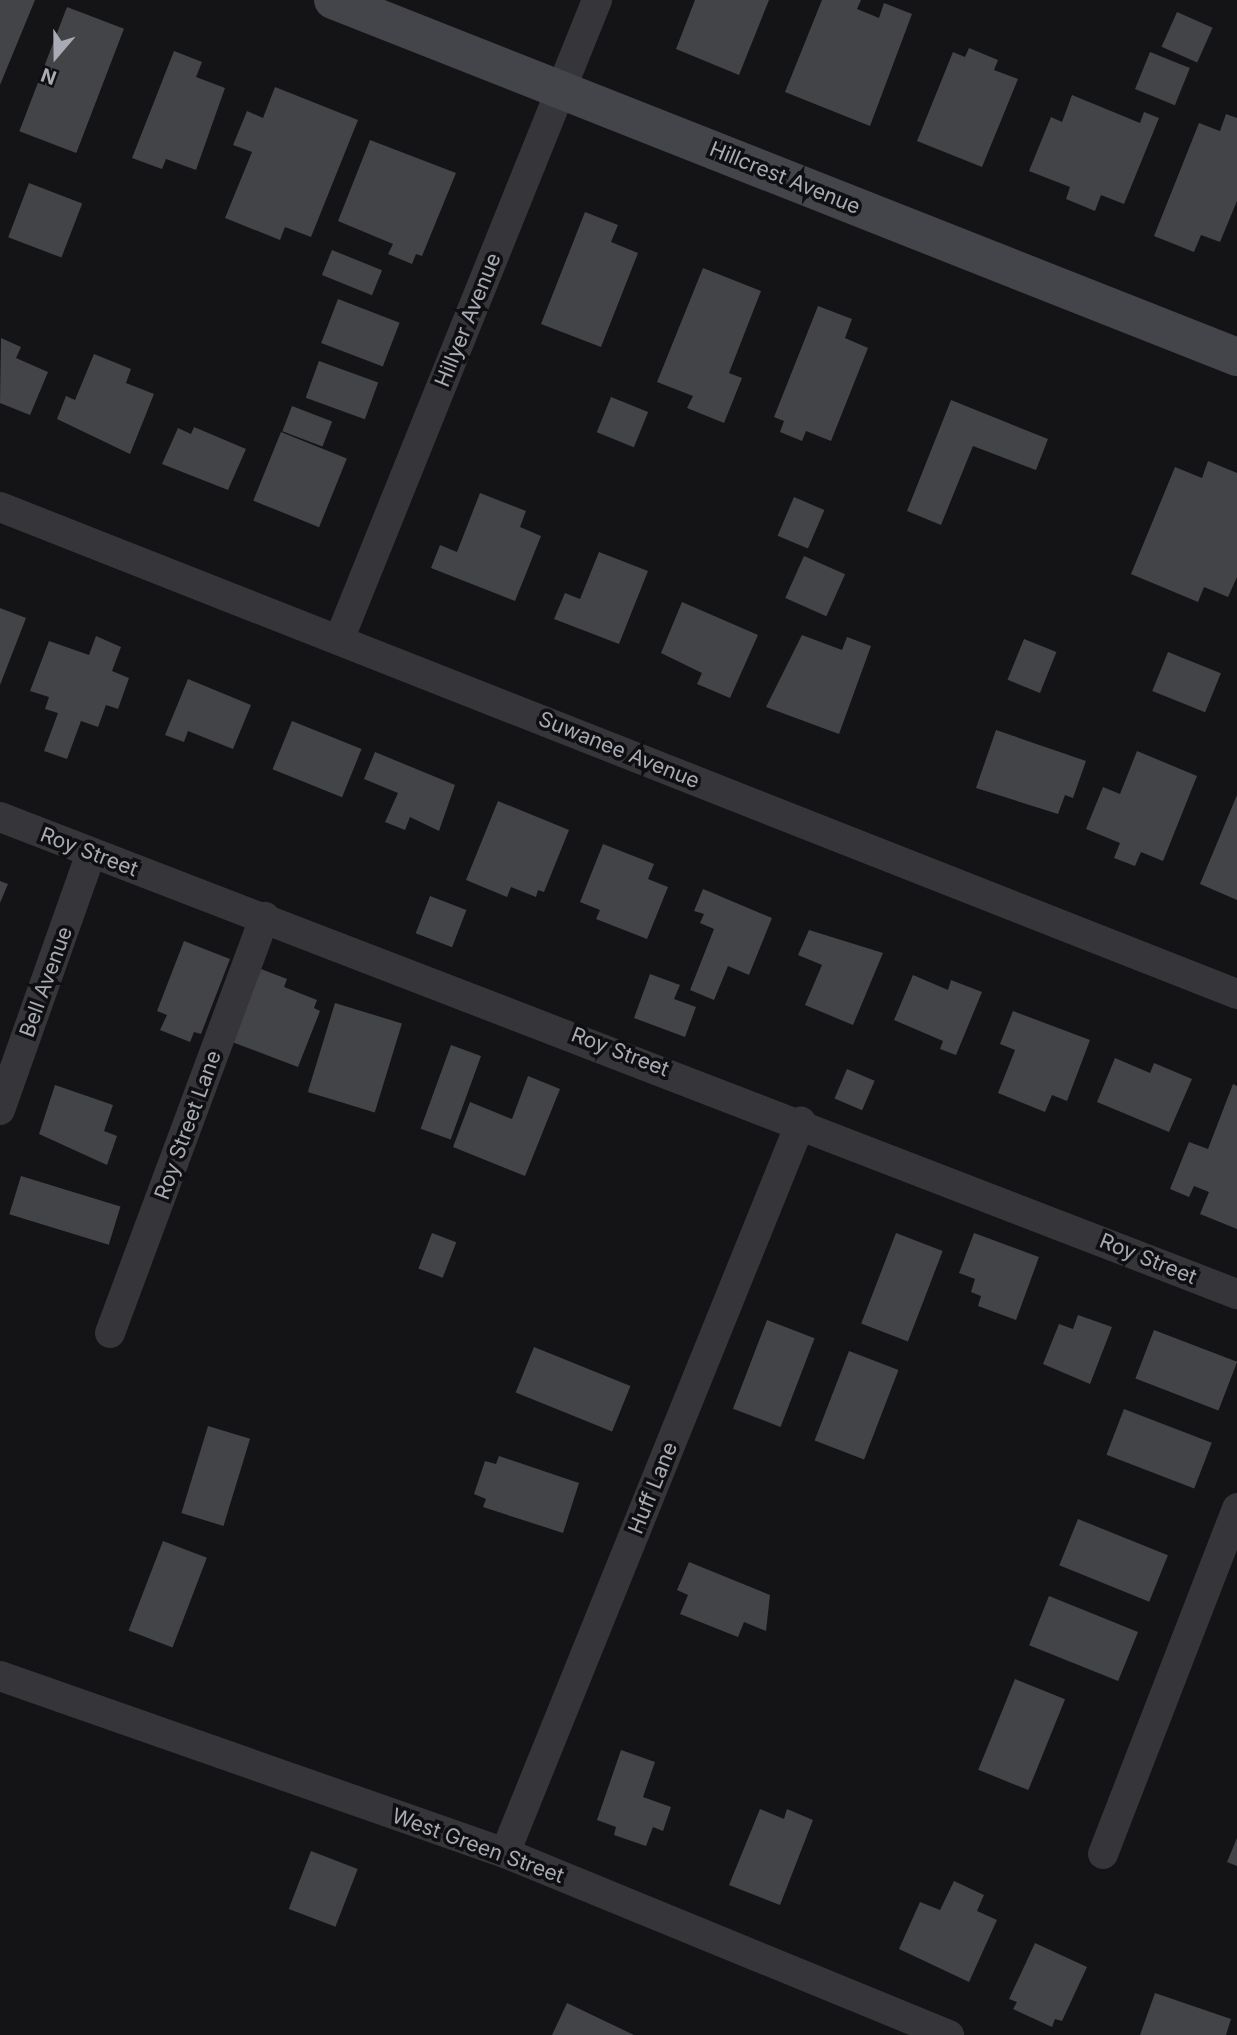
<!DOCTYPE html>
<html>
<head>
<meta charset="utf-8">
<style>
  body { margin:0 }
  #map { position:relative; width:1237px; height:2035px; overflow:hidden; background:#141416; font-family:Inter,sans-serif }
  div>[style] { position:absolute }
  .building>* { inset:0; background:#434448; transform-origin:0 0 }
  .street>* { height:30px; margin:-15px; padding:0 15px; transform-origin:15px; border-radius:15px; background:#36363a }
  .secondary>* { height:38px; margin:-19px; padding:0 19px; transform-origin:19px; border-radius:19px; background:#44454a }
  span { translate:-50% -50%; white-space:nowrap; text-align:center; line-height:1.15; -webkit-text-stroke:7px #0f0f11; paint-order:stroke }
  .street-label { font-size:21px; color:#a8abb4 }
  .north { position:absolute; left:21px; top:21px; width:70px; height:70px; -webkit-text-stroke:5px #0f0f11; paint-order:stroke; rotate:200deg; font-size:19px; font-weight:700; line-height:28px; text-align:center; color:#a8abb4 }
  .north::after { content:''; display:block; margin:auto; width:24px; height:32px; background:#a8abb4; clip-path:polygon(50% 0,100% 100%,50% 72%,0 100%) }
</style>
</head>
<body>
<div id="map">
  <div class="building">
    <i style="clip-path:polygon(0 0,35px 0,0 85px)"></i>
    <i style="clip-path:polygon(695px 0,769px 0,739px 75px,676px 49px)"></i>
    <i style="clip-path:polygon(822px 0,861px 0,857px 9px,879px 18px,884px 3px,912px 14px,870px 126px,785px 92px)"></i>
    <i style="left:67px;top:7px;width:61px;height:133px;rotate:21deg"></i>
    <i style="left:1177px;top:12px;width:39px;height:38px;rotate:24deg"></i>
    <i style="clip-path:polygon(969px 48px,998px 60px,994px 70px,1018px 79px,982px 167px,917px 141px,953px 52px,965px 57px)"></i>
    <i style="clip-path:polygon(174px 51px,202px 62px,196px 77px,225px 88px,196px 170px,166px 159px,162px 169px,132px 158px)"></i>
    <i style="left:1150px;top:52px;width:43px;height:40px;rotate:22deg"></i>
    <i style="clip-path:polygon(275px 87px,358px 120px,311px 237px,285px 227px,280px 240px,225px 218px,252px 152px,233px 145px,247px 111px,263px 118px)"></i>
    <i style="clip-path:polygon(1072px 95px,1140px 123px,1144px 112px,1159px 118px,1124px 204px,1101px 195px,1095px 211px,1066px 199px,1070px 187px,1029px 171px,1051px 117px,1062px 122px)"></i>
    <i style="clip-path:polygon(1226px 114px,1237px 118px,1237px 201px,1220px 242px,1201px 235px,1194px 252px,1154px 236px,1199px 123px,1220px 131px)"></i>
    <i style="clip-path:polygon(370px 140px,456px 173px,422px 256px,416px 254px,412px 264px,388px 254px,393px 244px,338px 221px)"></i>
    <i style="left:29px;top:183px;width:57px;height:58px;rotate:21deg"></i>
    <i style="clip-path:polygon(585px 212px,618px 225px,611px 242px,638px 253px,601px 347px,541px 324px)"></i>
    <i style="left:332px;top:250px;width:54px;height:27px;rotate:22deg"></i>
    <i style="clip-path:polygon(703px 268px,761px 291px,729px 373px,742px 378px,724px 423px,687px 408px,693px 396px,657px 382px)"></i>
    <i style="left:338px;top:299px;width:66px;height:47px;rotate:21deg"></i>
    <i style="clip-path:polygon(818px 306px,852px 319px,845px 338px,868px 348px,831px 441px,806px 431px,802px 441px,780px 432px,784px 421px,774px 417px)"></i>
    <i style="clip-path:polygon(1px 338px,21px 347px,16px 358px,48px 372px,30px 415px,0 403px)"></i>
    <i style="clip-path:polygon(94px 354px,131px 369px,126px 383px,154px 394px,130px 454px,57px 419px,66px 396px,75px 400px)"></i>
    <i style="left:319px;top:361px;width:63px;height:39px;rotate:20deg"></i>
    <i style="left:611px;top:397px;width:40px;height:38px;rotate:22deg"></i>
    <i style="clip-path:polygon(951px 400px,1048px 439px,1036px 470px,973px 446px,941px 525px,907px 511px)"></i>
    <i style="left:292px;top:406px;width:43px;height:27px;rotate:21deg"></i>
    <i style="clip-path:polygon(194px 427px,246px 449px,228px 490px,162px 464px,178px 428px,191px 434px)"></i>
    <i style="left:281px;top:432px;width:71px;height:74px;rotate:22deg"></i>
    <i style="clip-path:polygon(1208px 461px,1237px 473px,1237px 577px,1228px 597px,1204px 587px,1198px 602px,1131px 574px,1175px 467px,1202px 478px)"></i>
    <i style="clip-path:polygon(480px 493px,526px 511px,520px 527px,541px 536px,515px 601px,431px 568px,440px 545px,457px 552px)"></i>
    <i style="left:794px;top:497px;width:33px;height:42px;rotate:23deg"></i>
    <i style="clip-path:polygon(599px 552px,648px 571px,619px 644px,554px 619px,565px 593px,580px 599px)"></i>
    <i style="left:804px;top:556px;width:45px;height:46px;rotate:24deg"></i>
    <i style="clip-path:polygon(682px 602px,758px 635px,730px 698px,697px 684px,702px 673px,661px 653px)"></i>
    <i style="clip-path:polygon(0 608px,26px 618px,0 685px)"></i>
    <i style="clip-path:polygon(802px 635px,842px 650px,847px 637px,871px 646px,839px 734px,766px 707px)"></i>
    <i style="clip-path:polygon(96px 636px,121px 647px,112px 671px,129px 678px,118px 709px,106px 705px,98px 727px,81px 721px,67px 759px,44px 751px,58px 713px,45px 709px,49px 697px,30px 691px,49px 641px,89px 655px)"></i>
    <i style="left:1024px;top:639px;width:35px;height:44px;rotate:22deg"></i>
    <i style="left:1168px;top:652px;width:57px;height:42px;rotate:22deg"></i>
    <i style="clip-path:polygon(188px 679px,251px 705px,233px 749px,188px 731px,184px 742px,165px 735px)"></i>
    <i style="left:292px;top:721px;width:75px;height:52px;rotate:22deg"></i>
    <i style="clip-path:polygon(996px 730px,1086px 761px,1073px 798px,1065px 795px,1058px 814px,976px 788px)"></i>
    <i style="clip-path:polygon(1137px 751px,1197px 776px,1163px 861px,1141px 852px,1135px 866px,1114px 858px,1120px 843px,1086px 829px,1103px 787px,1120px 794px)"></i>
    <i style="clip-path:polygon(375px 752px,455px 785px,439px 831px,410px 817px,405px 830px,385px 822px,398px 793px,364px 779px)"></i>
    <i style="clip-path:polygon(1237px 795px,1237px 900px,1200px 884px)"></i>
    <i style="clip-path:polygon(498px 801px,569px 830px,544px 892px,538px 890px,536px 897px,511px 887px,507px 897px,466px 880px)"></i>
    <i style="clip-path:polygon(603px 844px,654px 864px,648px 879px,668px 887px,647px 939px,596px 919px,600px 910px,580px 902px)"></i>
    <i style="clip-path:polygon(0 881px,8px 884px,0 903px)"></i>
    <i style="clip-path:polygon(703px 889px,772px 918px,749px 975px,728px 966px,714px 1000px,690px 990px,714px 929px,700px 923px,704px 914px,694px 911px)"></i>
    <i style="left:430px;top:896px;width:39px;height:40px;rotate:21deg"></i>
    <i style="clip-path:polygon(809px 930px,883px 953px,853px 1025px,805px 1005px,822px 965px,798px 955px)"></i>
    <i style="clip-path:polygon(184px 941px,230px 959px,201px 1034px,194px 1032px,190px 1042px,160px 1030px,167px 1015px,157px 1011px)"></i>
    <i style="clip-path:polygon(261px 969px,287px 979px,284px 987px,317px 1000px,314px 1008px,320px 1011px,298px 1067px,232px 1042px)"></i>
    <i style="clip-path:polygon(650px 974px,680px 985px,674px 999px,696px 1007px,685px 1037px,634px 1018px)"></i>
    <i style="clip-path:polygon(913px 975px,948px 990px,951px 980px,982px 992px,956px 1055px,940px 1049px,943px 1041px,894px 1020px)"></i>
    <i style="left:335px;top:1003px;width:70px;height:93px;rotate:17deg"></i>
    <i style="clip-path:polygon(1013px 1011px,1090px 1040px,1067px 1101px,1052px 1095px,1045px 1112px,998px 1093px,1015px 1050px,1000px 1044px)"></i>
    <i style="left:451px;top:1045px;width:32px;height:89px;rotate:20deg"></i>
    <i style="clip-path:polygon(1115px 1058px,1150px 1073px,1154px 1063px,1192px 1079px,1169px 1132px,1097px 1102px)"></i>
    <i style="left:847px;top:1069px;width:30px;height:32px;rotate:23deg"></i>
    <i style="clip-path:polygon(528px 1076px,560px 1089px,525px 1176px,453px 1147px,470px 1102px,512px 1119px)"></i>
    <i style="clip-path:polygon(1233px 1084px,1237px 1086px,1237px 1229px,1200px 1214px,1209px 1192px,1194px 1186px,1189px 1197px,1170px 1189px,1189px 1142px,1208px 1149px)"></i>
    <i style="clip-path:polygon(55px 1085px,113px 1105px,104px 1131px,117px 1136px,107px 1165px,39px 1134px)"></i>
    <i style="left:21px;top:1176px;width:104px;height:40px;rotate:17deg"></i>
    <i style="left:432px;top:1233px;width:26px;height:38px;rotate:21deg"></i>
    <i style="left:896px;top:1233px;width:50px;height:97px;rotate:21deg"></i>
    <i style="clip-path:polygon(974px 1233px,1039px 1257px,1016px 1320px,978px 1306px,981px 1296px,971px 1292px,975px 1279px,959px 1273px)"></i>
    <i style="clip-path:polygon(1078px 1315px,1112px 1327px,1090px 1384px,1043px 1364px,1059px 1324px,1073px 1329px)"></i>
    <i style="left:767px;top:1320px;width:51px;height:95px;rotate:21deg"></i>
    <i style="left:1154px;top:1330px;width:89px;height:52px;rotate:21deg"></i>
    <i style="left:534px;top:1347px;width:104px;height:49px;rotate:22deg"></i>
    <i style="left:849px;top:1351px;width:53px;height:96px;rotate:21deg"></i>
    <i style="left:1124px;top:1409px;width:94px;height:49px;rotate:21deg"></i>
    <i style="left:208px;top:1426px;width:44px;height:91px;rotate:17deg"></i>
    <i style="clip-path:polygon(499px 1456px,579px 1483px,563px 1533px,483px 1507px,486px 1499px,474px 1494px,485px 1461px,496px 1464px)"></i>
    <i style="left:1078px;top:1519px;width:97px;height:50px;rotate:22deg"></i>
    <i style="left:163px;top:1541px;width:47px;height:96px;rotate:21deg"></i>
    <i style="clip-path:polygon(689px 1562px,770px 1595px,766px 1631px,744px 1622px,738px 1637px,680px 1614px,688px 1595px,677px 1590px)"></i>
    <i style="left:1049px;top:1596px;width:96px;height:53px;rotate:22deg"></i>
    <i style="left:1015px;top:1679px;width:54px;height:98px;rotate:22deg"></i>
    <i style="clip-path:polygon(621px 1750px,655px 1762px,643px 1797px,671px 1807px,663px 1831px,653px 1827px,646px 1846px,614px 1835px,616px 1827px,597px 1820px)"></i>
    <i style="clip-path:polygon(760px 1809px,784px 1819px,787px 1809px,813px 1820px,780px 1905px,729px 1885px)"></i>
    <i style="clip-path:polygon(1237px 1838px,1237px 1866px,1227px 1862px)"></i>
    <i style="left:311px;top:1851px;width:50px;height:62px;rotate:21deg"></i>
    <i style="clip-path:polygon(954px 1881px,984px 1895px,977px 1911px,997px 1920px,969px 1982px,899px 1949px,920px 1902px,940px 1910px)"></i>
    <i style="clip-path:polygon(1035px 1943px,1087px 1967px,1062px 2021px,1055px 2019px,1052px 2027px,1013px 2009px,1017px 2002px,1009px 1999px)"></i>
    <i style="clip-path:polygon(1155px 1993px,1231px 2019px,1226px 2035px,1140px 2035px)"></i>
    <i style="clip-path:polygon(567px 2003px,634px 2035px,552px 2035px)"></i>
  </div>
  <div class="street">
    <i style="left:0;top:507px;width:1329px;rotate:21.49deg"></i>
    <i style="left:339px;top:640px;width:690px;rotate:-68.04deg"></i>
    <i style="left:0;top:817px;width:1326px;rotate:21.09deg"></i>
    <i style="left:0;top:1110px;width:273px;rotate:-70.5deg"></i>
    <i style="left:110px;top:1333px;width:444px;rotate:-69.6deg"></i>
    <i style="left:0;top:1676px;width:535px;rotate:19.32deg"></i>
    <i style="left:505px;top:1853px;width:480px;rotate:22.3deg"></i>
    <i style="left:505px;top:1853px;width:789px;rotate:-67.96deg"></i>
    <i style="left:1103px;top:1854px;width:371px;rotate:-68.8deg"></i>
  </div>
  <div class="secondary">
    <i style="left:333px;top:0;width:972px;rotate:21.55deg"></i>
  </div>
  <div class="street-label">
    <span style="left:785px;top:178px;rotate:22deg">Hillcrest Avenue</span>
    <span style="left:468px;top:320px;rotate:-68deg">Hillyer Avenue</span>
    <span style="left:619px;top:750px;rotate:22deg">Suwanee Avenue</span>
    <span style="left:89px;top:852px;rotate:21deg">Roy Street</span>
    <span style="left:46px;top:982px;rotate:-70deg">Bell Avenue</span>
    <span style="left:620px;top:1052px;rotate:21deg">Roy Street</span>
    <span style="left:188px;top:1125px;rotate:-70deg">Roy Street Lane</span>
    <span style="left:1148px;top:1259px;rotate:22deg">Roy Street</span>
    <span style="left:653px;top:1488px;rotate:-68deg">Huff Lane</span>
    <span style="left:478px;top:1846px;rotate:20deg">West Green Street</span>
  </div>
  <div class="north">N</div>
</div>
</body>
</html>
